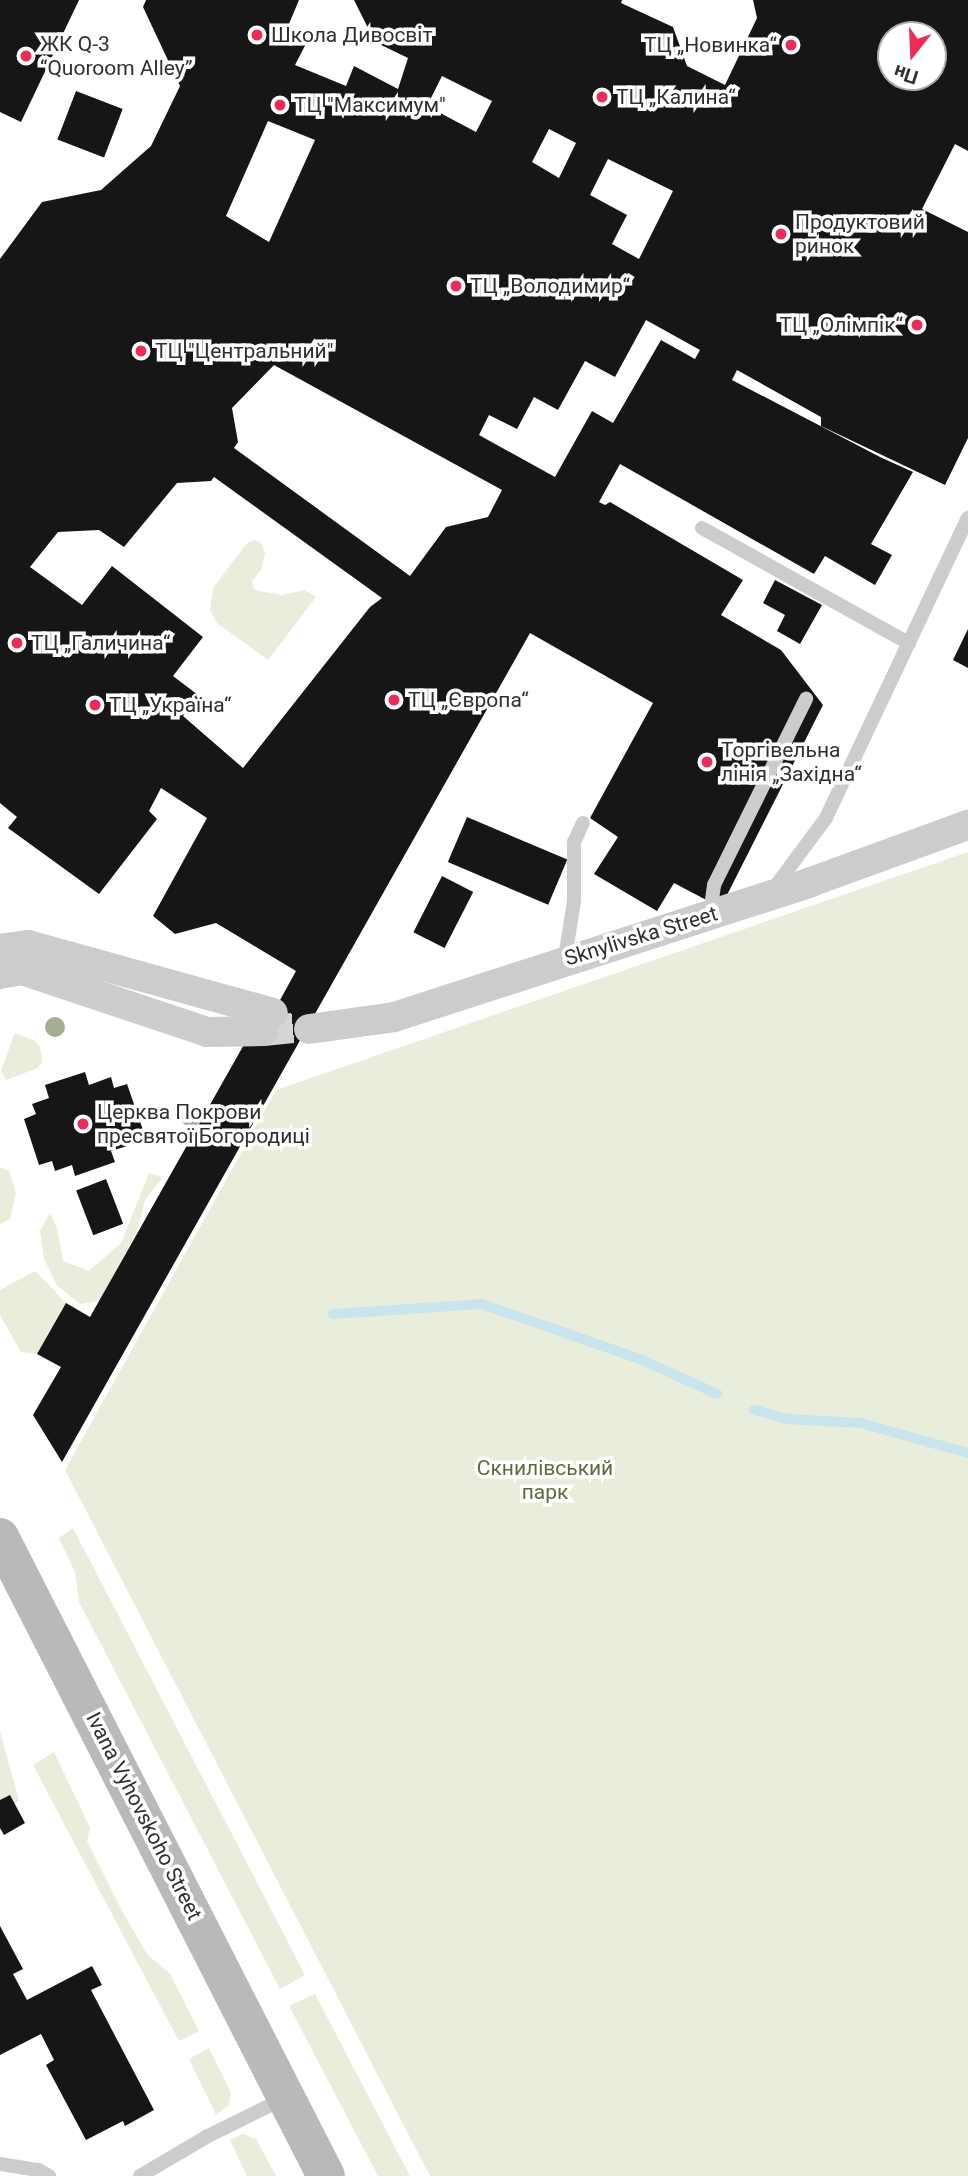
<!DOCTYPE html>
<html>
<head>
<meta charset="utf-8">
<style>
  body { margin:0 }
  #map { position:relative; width:968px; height:2176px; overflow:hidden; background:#fff; font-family:Roboto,sans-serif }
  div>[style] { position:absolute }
  .green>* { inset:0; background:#e8eddc }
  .stream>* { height:10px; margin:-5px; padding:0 5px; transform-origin:5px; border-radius:5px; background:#c8e5ed }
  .building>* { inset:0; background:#161616; transform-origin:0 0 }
  .street-tunnel>* { height:30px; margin-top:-15px; transform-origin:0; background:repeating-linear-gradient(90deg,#d5d5d5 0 30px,transparent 0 45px) }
  .lane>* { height:14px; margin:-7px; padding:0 7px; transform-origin:7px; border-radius:7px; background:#ccc }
  .street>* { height:30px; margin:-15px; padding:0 15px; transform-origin:15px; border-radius:15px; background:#ccc }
  .secondary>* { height:38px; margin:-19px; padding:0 19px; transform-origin:19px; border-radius:19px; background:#b9b9b9 }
  .trees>* { width:20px; height:20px; margin:-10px; border-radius:50%; background:#a4ae93 }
  .dots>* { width:19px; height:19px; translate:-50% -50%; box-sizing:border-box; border:4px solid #fff; border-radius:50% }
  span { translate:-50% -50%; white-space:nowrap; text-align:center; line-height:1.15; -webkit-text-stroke:7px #fff; paint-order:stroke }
  .poi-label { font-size:21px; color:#2f2f2f }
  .left { translate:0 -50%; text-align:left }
  .right { translate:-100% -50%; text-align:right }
  .street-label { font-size:21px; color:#2f2f2f }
  .park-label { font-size:21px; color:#5a6c3a }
  .north { position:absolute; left:877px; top:21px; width:70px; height:70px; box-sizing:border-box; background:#fff; border:2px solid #acacac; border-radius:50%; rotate:198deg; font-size:19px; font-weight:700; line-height:28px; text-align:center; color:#2f2f2f }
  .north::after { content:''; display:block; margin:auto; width:24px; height:32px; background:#eb2b58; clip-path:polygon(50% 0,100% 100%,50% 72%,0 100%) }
</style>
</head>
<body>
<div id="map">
  <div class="green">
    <i style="clip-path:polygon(255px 540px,262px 544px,265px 554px,261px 570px,252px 581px,254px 590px,281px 595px,305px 590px,316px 597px,268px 660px,217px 623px,210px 610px,213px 588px,247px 543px)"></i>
    <i style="clip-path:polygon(968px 852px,968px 2176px,430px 2176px,65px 1470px,276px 1090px)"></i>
    <i style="clip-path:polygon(15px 1033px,35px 1041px,40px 1047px,42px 1062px,38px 1068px,6px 1080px,1px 1070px)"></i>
    <i style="clip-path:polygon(0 1167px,9px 1171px,16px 1193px,10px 1219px,0 1224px)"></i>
    <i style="clip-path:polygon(149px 1173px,163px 1177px,145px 1200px,138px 1228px,100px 1301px,80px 1304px,57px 1285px,44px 1259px,40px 1231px,50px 1213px,57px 1228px,63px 1261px,89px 1271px,121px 1243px)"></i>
    <i style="clip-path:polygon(35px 1271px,66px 1303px,37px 1354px,21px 1352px,0 1315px,0 1290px)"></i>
    <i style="clip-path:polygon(73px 1528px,305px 1975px,280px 1989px,79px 1602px,75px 1572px,59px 1538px)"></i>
    <i style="clip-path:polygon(0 1731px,19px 1801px,0 1812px)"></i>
    <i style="clip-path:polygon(54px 1752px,90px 1828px,87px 1841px,120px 1907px,147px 1954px,170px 1974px,199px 2031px,179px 2041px,33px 1765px)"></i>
    <i style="clip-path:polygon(315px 1994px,385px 2128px,410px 2176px,378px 2176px,289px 2006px)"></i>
    <i style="clip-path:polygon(209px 2048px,231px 2093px,229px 2105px,216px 2115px,189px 2059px)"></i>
    <i style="clip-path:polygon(243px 2134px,256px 2139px,276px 2176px,247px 2176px,230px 2140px)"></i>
  </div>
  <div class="stream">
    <i style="left:333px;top:1314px;width:149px;rotate:-3.8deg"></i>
    <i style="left:482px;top:1304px;width:167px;rotate:19.2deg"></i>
    <i style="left:640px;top:1359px;width:85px;rotate:24.4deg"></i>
    <i style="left:754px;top:1410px;width:34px;rotate:15deg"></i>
    <i style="left:787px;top:1419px;width:74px;rotate:3.1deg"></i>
    <i style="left:861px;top:1423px;width:111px;rotate:15.7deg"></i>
  </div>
  <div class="building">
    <i style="clip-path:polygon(0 0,79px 0,21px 122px,0 112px)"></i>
    <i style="clip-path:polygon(evenodd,146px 0,299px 0,286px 31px,308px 40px,295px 65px,346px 86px,354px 66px,398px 89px,408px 58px,375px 42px,354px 0,622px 0,621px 3px,673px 27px,687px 66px,725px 85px,757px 18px,753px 0,968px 0,968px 151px,955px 144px,922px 209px,968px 232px,968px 438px,945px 485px,821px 426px,821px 417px,737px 370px,732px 380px,880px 457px,913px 472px,871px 544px,892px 555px,875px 585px,825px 556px,814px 574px,620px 464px,599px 502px,605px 505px,610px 502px,743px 580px,721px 615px,781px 650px,823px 705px,725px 899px,712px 903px,674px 883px,657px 911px,594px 874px,618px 837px,590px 818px,653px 703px,530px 633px,62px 1462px,33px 1415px,61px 1367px,37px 1354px,66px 1303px,90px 1317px,246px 1041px,263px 1031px,296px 971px,216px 923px,175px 934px,153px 916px,207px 818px,161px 788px,149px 811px,157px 819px,99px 894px,8px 828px,17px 817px,0 803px,0 259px,42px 202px,101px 190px,151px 146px,180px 86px,143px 7px,146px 0,891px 35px,933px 35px,933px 77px,891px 77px,891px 35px,146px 0,442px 76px,492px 101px,476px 132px,427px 106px,442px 76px,146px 0,268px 121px,315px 140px,269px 242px,226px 216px,268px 121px,146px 0,549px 129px,576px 143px,559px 178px,532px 162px,549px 129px,146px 0,608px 159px,673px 191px,639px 259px,612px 244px,627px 215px,590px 195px,608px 159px,146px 0,646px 320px,700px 350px,695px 359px,661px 340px,613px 423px,592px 411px,555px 477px,479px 435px,489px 415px,517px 429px,534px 397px,558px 410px,585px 361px,615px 377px,646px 320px,146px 0,274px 365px,502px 490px,488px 517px,446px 527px,410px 576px,234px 448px,238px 442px,232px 408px,274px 365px,146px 0,214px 477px,382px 598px,370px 607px,243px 768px,183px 716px,198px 695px,173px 676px,203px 637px,112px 566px,82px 605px,30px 567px,58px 532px,99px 530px,124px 547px,177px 483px,211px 481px,214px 477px)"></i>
    <i style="left:76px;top:91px;width:50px;height:52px;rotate:21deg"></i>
    <i style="clip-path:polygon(775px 580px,822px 605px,800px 644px,777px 631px,785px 615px,763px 603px)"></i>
    <i style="clip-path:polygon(968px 629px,968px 668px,953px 660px)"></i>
    <i style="left:467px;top:817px;width:109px;height:49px;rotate:23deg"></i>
    <i style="left:442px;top:876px;width:35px;height:63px;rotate:27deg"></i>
    <i style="clip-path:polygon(85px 1072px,89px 1085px,111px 1077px,114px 1088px,127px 1084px,143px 1130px,130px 1134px,134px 1144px,111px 1151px,115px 1162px,75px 1176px,72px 1165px,55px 1171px,52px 1161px,39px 1165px,24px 1119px,36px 1114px,32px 1104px,49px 1098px,45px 1085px)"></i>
    <i style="left:106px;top:1179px;width:48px;height:32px;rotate:69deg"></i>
    <i style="clip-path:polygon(10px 1795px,25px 1823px,4px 1835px,0 1828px,0 1800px)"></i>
    <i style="clip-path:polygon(0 1926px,23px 1969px,13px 1974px,27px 2000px,92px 1966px,102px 1985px,91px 1990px,154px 2110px,125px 2126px,123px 2121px,86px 2140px,46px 2065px,54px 2060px,41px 2034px,0 2055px)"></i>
  </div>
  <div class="street-tunnel">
    <i style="left:263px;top:1031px;width:40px;rotate:-5.7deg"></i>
  </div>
  <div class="lane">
    <i style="left:702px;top:528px;width:237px;rotate:29.1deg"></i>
    <i style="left:772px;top:891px;width:91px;rotate:-53.5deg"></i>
    <i style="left:826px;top:818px;width:332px;rotate:-64.7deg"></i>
    <i style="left:710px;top:914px;width:29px;rotate:-82deg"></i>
    <i style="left:714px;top:885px;width:208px;rotate:-63.7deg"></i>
    <i style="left:561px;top:961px;width:5px;rotate:-37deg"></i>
    <i style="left:565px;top:958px;width:58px;rotate:-81deg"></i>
    <i style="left:574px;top:901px;width:59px;rotate:-90deg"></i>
    <i style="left:574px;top:842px;width:21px;rotate:-65deg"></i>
    <i style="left:0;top:2164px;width:39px;rotate:9deg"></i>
    <i style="left:39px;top:2170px;width:12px;rotate:31deg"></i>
    <i style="left:140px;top:2176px;width:79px;rotate:-30.5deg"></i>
    <i style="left:208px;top:2136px;width:86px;rotate:-26.3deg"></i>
  </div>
  <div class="street">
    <i style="left:0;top:949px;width:28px;rotate:-8deg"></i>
    <i style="left:28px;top:945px;width:254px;rotate:15.5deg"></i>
    <i style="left:0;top:974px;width:22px;rotate:-10deg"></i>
    <i style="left:22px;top:970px;width:195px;rotate:18.5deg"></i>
    <i style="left:207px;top:1032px;width:56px;rotate:-1deg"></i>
    <i style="left:309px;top:1029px;width:86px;rotate:-8deg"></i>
    <i style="left:394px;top:1017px;width:438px;rotate:-17.9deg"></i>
    <i style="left:811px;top:882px;width:167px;rotate:-20deg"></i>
  </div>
  <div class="secondary">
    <i style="left:0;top:1537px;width:717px;rotate:62.97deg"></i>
  </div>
  <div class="trees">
    <i style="left:55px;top:1027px"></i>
    <i style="left:191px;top:1117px"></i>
  </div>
  <div class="dots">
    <i style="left:257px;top:35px;background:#eb2b58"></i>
    <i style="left:791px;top:45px;background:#eb2b58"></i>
    <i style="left:26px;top:56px;background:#eb2b58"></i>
    <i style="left:602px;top:97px;background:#eb2b58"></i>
    <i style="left:280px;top:105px;background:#eb2b58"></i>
    <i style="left:781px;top:234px;background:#eb2b58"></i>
    <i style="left:456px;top:286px;background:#eb2b58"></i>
    <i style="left:917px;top:325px;background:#eb2b58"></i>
    <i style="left:141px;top:351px;background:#eb2b58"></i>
    <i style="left:17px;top:643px;background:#eb2b58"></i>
    <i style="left:394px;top:700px;background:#eb2b58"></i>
    <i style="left:95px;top:705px;background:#eb2b58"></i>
    <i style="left:707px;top:762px;background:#eb2b58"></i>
    <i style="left:83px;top:1124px;background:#eb2b58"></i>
  </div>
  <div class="poi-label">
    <span class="left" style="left:271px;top:35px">Школа Дивосвіт</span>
    <span class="left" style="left:40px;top:56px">ЖК Q-3<br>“Quoroom Alley”</span>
    <span class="right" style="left:777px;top:45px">ТЦ „Новинка“</span>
    <span class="left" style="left:616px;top:97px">ТЦ „Калина“</span>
    <span class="left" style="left:294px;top:105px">ТЦ "Максимум"</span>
    <span class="left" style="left:795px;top:234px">Продуктовий<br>ринок</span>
    <span class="left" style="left:470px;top:286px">ТЦ „Володимир“</span>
    <span class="right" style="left:903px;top:325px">ТЦ „Олімпік“</span>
    <span class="left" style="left:155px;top:351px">ТЦ "Центральний"</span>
    <span class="left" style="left:31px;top:643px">ТЦ „Галичина“</span>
    <span class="left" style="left:408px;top:700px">ТЦ „Європа“</span>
    <span class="left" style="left:109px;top:705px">ТЦ „Україна“</span>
    <span class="left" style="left:721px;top:762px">Торгівельна<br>лінія „Західна“</span>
    <span class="left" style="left:97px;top:1124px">Церква Покрови<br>пресвятої Богородиці</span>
  </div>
  <div class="street-label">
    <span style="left:641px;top:936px;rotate:-17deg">Sknylivska Street</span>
    <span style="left:144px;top:1816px;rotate:63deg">Ivana Vyhovskoho Street</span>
  </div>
  <div class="park-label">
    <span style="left:545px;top:1480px">Скнилівський<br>парк</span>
  </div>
  <div class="north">Пн</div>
</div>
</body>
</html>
